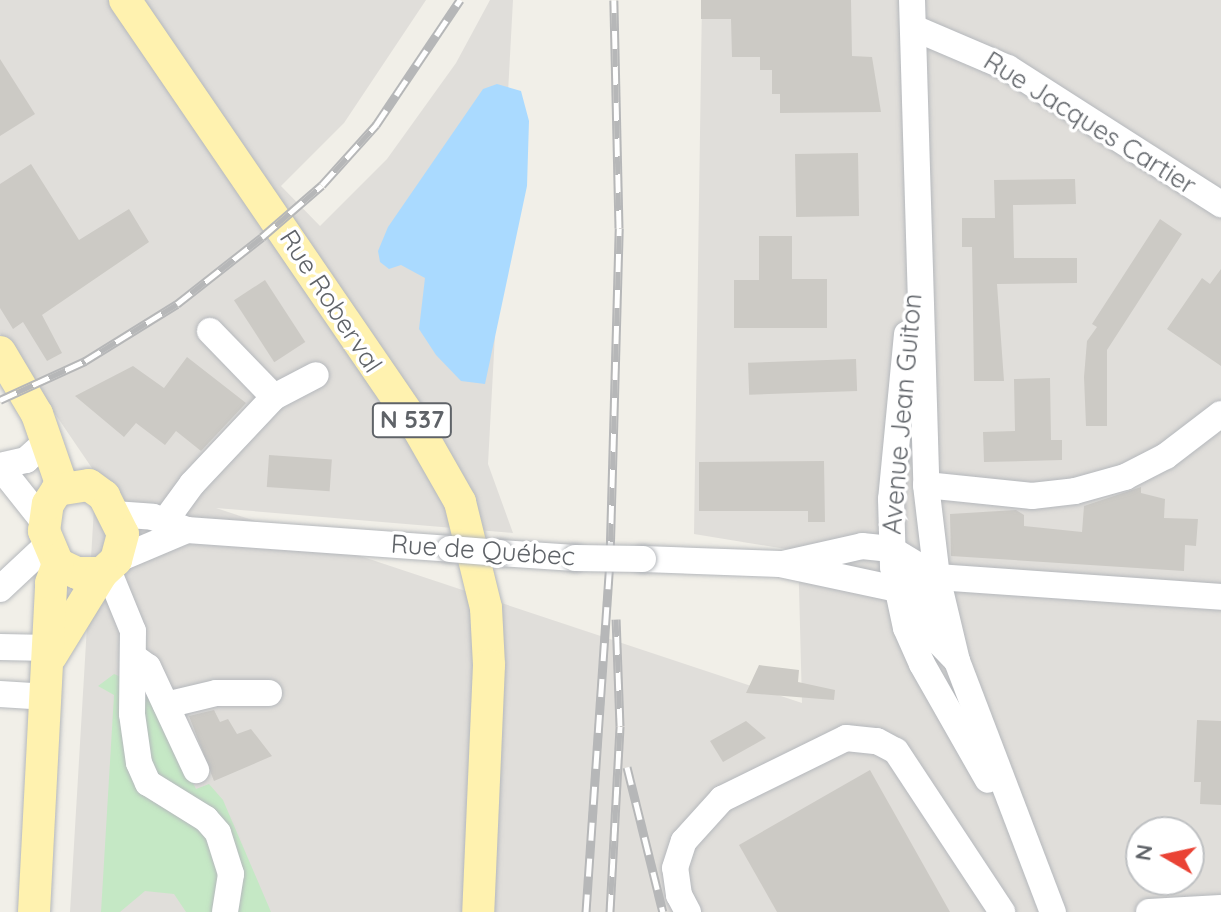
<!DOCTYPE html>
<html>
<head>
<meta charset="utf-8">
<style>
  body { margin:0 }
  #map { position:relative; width:1221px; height:912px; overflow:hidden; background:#f1efe8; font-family:Quicksand,sans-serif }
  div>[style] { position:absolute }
  .industrial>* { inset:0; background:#e0deda }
  .green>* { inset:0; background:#c5e8c5 }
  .water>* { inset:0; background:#aadaff }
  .building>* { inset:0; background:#cccac5; transform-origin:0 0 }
  .roads { filter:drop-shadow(0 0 2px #b5b8bc) drop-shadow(0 0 2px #b5b8bc) }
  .minor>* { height:26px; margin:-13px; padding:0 13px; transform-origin:13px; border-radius:13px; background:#fff }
  .major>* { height:32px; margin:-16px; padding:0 16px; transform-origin:16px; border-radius:16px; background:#fff2af }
  .rail>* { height:9px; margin-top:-4.5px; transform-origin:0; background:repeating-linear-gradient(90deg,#fff 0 18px,#b6b7b8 0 36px); box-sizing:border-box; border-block:2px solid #b6b7b8 }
  .bridges { filter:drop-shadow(0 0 2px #b5b8bc) drop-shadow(0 0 2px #b5b8bc) }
  .minor-bridge>* { height:26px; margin:-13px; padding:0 13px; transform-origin:13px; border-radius:13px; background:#fff }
  span { translate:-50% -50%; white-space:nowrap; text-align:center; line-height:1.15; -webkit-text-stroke:7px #fff; paint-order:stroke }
  .shield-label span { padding:2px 6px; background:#fff; border:2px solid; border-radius:6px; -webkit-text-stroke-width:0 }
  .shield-label { font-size:24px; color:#5f6368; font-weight:700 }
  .street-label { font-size:26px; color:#5f6368 }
  .north { position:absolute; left:1125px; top:816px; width:80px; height:80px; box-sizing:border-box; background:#fff; border:2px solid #bfc1c3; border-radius:50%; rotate:279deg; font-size:22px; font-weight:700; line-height:32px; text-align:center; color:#5f6368 }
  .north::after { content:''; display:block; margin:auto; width:28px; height:36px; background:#ea4335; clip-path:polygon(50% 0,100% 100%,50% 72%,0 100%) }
</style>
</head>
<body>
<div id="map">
  <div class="industrial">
    <i style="clip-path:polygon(evenodd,0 0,426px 0,344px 123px,281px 186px,320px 226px,387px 159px,456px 63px,490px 0,513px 0,488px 464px,513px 533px,216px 508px,802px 703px,798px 551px,694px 534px,702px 0,1221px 0,1221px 912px,70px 912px,96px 474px,0 333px,0 0,1141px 832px,1189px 832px,1189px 880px,1141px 880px,1141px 832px)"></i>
  </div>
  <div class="green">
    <i style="clip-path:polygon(114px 674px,145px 687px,196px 789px,209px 784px,223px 800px,271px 912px,186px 912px,174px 894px,145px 891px,120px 912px,101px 912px,114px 695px,98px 686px)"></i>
  </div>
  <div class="water">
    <i style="clip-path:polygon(497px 84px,521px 91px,529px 121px,527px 186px,485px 384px,461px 381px,436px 355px,419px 329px,425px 278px,401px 265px,389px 269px,380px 262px,378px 251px,388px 227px,483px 89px)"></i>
  </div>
  <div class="building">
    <i style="clip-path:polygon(701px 0,851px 0,852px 56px,872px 57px,881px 112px,780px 113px,780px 94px,772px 94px,772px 70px,760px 70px,760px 57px,732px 57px,731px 19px,701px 19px)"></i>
    <i style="clip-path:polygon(0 59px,35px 114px,0 136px)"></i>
    <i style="left:858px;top:153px;width:63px;height:63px;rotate:89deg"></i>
    <i style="clip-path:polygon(31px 164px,79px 240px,129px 209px,149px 242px,42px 315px,62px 353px,47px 361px,23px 322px,13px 329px,0 308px,0 184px)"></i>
    <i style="clip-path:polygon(1075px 179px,1076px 204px,1013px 205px,1014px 258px,1077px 258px,1077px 283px,997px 284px,1004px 381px,974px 381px,972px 247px,962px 247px,962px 218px,995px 218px,994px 180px)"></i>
    <i style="clip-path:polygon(1160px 219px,1182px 234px,1107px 350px,1107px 426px,1086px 426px,1084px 377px,1087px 341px,1097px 327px,1092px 324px)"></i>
    <i style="clip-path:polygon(759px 236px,792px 236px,792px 279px,827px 279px,827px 328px,734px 328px,734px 280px,759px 280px)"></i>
    <i style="clip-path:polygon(1221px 269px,1221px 366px,1167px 329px,1202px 278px,1210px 284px)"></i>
    <i style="left:265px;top:280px;width:74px;height:37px;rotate:57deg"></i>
    <i style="clip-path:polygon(187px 357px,246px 403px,201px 451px,176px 431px,165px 445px,136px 423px,124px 437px,75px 396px,133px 366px,164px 388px)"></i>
    <i style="left:856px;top:359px;width:32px;height:108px;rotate:88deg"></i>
    <i style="clip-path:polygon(1050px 378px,1051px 440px,1062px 440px,1062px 460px,984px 462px,983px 432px,1015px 431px,1014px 379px)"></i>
    <i style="left:269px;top:455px;width:63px;height:32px;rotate:4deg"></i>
    <i style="clip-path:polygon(824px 461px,825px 522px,808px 522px,808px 511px,699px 511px,699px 462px)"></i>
    <i style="clip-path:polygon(1141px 487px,1141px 493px,1165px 499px,1164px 518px,1198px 519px,1196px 546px,1185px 545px,1184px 571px,951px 556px,950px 514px,1016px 510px,1024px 515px,1024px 526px,1082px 532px,1084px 506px)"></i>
    <i style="clip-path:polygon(759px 665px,799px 670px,798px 682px,835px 690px,834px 700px,746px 693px)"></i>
    <i style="clip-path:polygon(214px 710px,220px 722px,228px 719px,237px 734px,251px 729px,272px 756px,214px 781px,189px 716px)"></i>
    <i style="clip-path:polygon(1197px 720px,1221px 721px,1221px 805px,1200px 804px,1201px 782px,1194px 782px)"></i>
    <i style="clip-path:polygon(746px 721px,766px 738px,723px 762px,710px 741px)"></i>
    <i style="clip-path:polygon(870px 770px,950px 912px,777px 912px,739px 845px)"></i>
  </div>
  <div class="roads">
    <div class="minor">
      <i style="left:912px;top:0;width:485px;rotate:88.3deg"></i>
      <i style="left:926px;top:485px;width:93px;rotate:83.2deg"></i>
      <i style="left:937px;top:577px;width:86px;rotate:76.6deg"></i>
      <i style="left:957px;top:661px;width:269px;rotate:69.1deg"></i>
      <i style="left:914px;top:28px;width:102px;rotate:23.1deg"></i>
      <i style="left:1008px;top:68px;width:253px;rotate:32.6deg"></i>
      <i style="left:210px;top:331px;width:92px;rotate:45.9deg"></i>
      <i style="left:907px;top:334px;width:166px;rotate:95.5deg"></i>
      <i style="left:891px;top:499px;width:68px;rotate:88.3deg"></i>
      <i style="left:893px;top:567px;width:62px;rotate:78deg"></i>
      <i style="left:906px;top:628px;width:39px;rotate:66deg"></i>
      <i style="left:922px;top:664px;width:133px;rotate:60.4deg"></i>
      <i style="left:0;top:466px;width:27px;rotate:-13deg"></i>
      <i style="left:26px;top:460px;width:27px;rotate:-42deg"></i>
      <i style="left:0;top:467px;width:69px;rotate:51.5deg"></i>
      <i style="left:926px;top:485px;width:107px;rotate:5.9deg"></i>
      <i style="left:1032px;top:496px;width:43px;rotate:-6.6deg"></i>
      <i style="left:1075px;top:491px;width:52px;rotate:-15.6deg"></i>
      <i style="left:1125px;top:477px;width:46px;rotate:-27.1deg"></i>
      <i style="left:1166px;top:456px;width:69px;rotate:-37.4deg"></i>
      <i style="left:114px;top:514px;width:39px;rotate:4deg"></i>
      <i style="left:153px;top:517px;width:36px;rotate:21deg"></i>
      <i style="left:187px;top:530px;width:264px;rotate:4.1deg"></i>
      <i style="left:165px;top:521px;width:46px;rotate:-53.9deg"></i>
      <i style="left:192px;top:484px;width:120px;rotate:-46.7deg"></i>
      <i style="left:274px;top:397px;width:47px;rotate:-27.6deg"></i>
      <i style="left:500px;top:553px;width:75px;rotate:3.8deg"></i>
      <i style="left:643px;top:559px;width:137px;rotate:2.1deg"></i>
      <i style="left:780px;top:564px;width:120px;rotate:12.1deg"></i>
      <i style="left:897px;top:589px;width:42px;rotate:-16.7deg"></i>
      <i style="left:937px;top:577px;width:285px;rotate:4deg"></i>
      <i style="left:116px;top:560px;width:77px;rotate:-22.9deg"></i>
      <i style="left:783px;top:564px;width:81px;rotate:-12.8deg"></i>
      <i style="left:862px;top:546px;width:29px;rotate:6deg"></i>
      <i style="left:891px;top:549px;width:54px;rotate:31.3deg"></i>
      <i style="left:913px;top:568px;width:66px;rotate:76deg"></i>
      <i style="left:929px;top:632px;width:40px;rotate:46deg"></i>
      <i style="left:108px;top:570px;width:66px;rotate:67.7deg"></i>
      <i style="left:133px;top:631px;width:83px;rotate:90.7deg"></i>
      <i style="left:132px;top:714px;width:49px;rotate:81.9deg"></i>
      <i style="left:139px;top:763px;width:22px;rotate:66deg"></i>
      <i style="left:148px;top:783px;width:68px;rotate:31.8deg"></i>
      <i style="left:206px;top:819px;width:18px;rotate:49deg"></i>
      <i style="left:218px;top:833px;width:43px;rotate:72.4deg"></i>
      <i style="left:231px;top:874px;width:38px;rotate:99deg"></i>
      <i style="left:0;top:589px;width:64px;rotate:-43.1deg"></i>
      <i style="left:0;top:647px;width:51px;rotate:1.1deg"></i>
      <i style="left:134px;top:657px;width:17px;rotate:36deg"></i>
      <i style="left:148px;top:667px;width:114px;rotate:65deg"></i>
      <i style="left:0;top:694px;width:48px;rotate:3.6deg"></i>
      <i style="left:166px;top:705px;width:51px;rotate:-13.5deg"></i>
      <i style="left:216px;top:693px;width:53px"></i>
      <i style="left:688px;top:912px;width:19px;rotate:-118deg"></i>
      <i style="left:679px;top:895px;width:27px;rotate:-98deg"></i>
      <i style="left:675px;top:868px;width:28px;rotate:-72deg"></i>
      <i style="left:684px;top:841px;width:57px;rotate:-47.9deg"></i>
      <i style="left:722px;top:799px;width:138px;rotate:-26.2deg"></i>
      <i style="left:846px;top:738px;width:31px;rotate:6deg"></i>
      <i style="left:877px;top:741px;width:21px;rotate:28deg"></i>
      <i style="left:896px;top:751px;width:193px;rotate:56.6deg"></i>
      <i style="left:1149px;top:912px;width:72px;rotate:-3.2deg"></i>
    </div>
    <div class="major">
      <i style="left:125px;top:0;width:521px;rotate:55.64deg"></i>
      <i style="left:419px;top:430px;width:83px;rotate:60.3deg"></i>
      <i style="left:460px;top:502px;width:109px;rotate:76.2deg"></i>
      <i style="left:486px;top:608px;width:57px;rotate:87deg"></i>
      <i style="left:489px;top:665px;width:247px;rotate:92.5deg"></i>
      <i style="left:0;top:352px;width:72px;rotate:59.2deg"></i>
      <i style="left:37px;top:414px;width:76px;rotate:70.9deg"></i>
      <i style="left:89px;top:485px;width:19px;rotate:36deg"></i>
      <i style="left:104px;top:496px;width:42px;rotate:63.4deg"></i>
      <i style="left:123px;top:534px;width:27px;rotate:105deg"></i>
      <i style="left:116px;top:560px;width:19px;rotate:137deg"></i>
      <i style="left:102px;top:573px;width:25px;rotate:180deg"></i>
      <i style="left:77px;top:573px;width:21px;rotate:-155deg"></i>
      <i style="left:58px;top:564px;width:36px;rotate:-113deg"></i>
      <i style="left:44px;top:531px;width:27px;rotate:-82deg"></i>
      <i style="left:48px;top:504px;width:17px;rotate:-57deg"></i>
      <i style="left:57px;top:490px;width:32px;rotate:-9deg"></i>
      <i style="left:51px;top:656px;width:97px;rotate:-58.4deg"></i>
      <i style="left:34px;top:912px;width:329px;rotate:-87deg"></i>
      <i style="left:51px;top:583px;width:20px;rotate:-70deg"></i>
    </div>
  </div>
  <div class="rail">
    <i style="left:0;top:400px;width:94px;rotate:-24.6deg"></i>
    <i style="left:85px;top:361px;width:108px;rotate:-31.8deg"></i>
    <i style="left:177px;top:304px;width:108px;rotate:-38.2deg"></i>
    <i style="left:262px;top:237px;width:79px;rotate:-40.9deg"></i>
    <i style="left:322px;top:185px;width:81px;rotate:-48deg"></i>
    <i style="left:376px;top:125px;width:151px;rotate:-56.1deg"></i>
    <i style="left:627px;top:767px;width:149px;rotate:76.1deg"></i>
    <i style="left:586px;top:912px;width:354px;rotate:-86.1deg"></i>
    <i style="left:610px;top:559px;width:331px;rotate:-88.4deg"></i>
    <i style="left:619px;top:228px;width:228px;rotate:-91.3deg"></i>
    <i style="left:610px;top:912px;width:186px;rotate:-86.9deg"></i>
    <i style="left:620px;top:726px;width:107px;rotate:-92.1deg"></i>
  </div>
  <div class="bridges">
    <div class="minor-bridge">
      <i style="left:450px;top:549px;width:50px;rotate:4.6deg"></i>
      <i style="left:575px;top:558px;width:68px;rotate:0.8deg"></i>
    </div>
  </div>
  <div class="shield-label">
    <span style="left:412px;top:420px">N 537</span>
  </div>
  <div class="street-label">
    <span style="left:1090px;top:123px;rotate:32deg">Rue Jacques Cartier</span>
    <span style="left:331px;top:301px;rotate:57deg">Rue Roberval</span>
    <span style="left:902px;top:414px;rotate:-85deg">Avenue Jean Guiton</span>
    <span style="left:483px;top:550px;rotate:4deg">Rue de Québec</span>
  </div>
  <div class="north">N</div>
</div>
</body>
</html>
